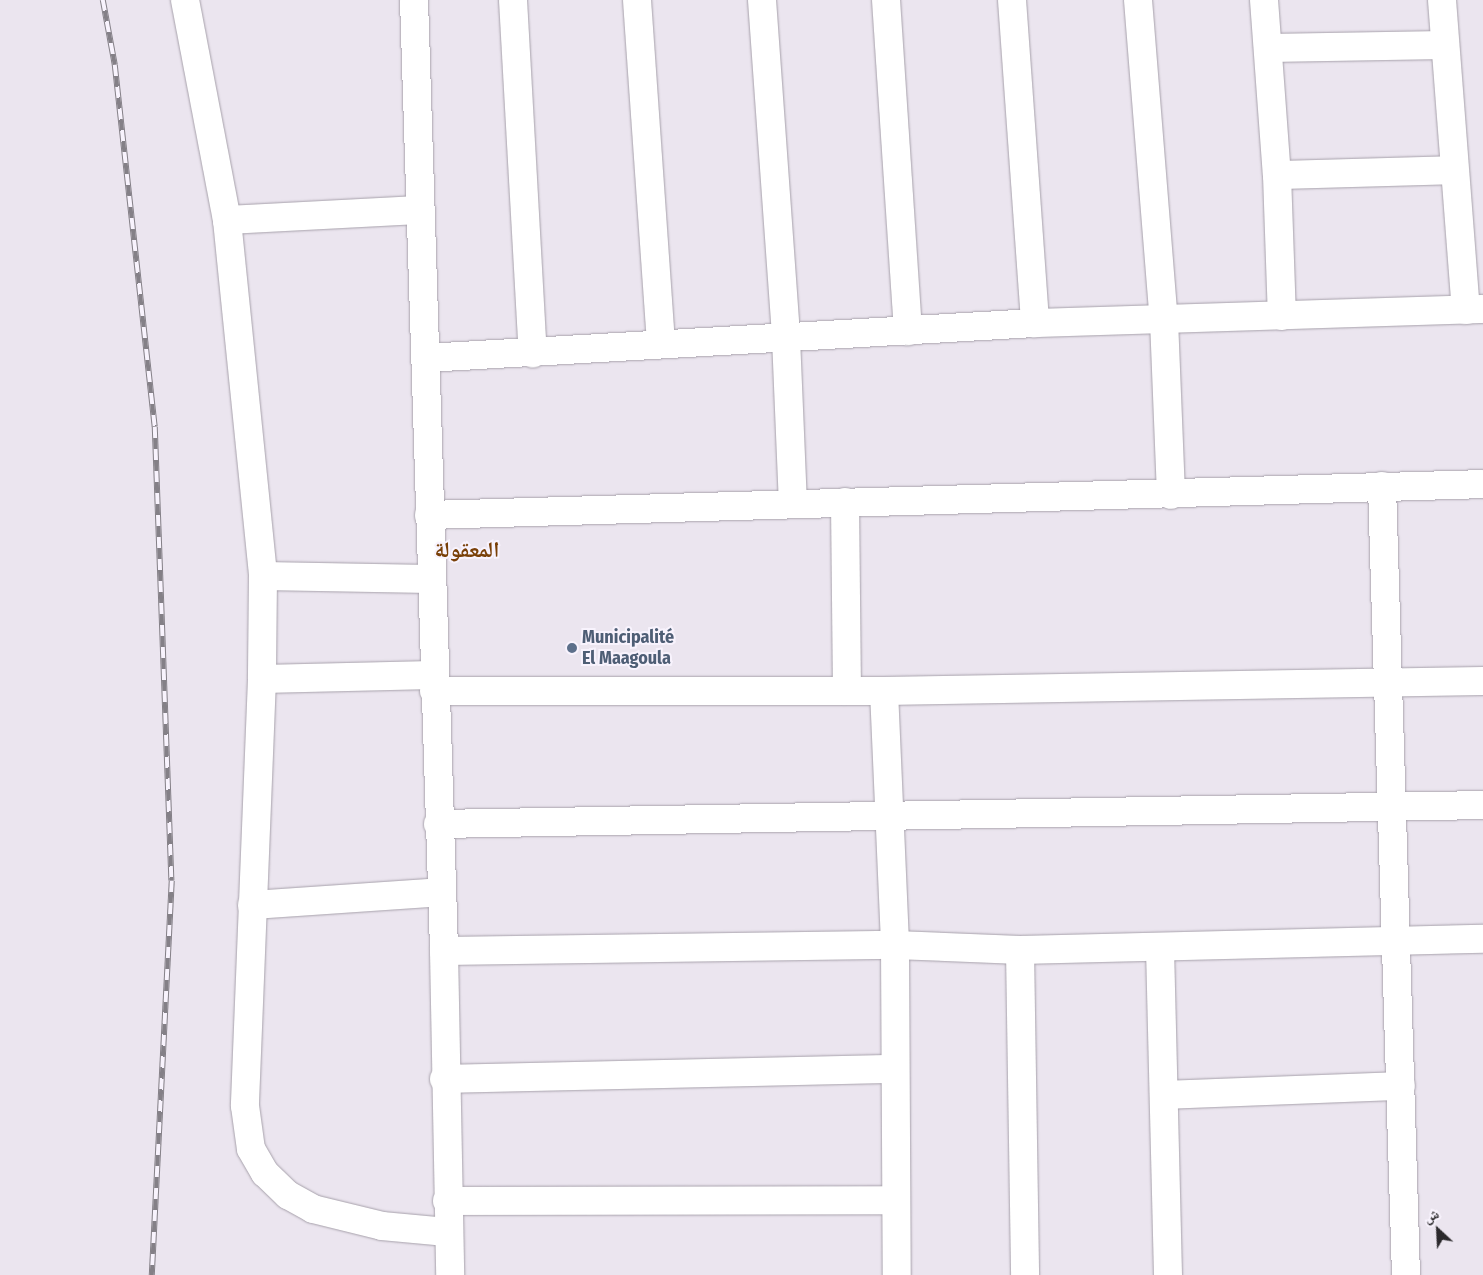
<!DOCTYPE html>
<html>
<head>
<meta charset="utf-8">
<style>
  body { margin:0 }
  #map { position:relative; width:1483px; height:1275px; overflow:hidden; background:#ebe5ef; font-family:"Fira Sans Condensed","Noto Naskh Arabic",sans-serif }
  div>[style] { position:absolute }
  .roads { filter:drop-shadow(0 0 1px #a7a1ab) drop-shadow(0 0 1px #a7a1ab) }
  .minor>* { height:28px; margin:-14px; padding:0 14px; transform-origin:14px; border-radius:14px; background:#fff }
  .tertiary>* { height:28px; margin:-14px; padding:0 14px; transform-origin:14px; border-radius:14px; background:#fff }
  .rail>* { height:5.5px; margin-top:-2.75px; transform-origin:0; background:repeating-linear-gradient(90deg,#f8f3fd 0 11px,#848087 0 22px); box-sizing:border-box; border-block:1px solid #848087 }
  .dots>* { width:14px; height:14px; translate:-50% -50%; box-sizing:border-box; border:2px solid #f8f3fd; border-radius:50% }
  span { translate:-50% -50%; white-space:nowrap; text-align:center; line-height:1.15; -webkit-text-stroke:4px #f8f3fd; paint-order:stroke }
  .service-label { font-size:18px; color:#4e5e75; font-weight:700 }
  .left { translate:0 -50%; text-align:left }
  .district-label { font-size:22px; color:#794008; font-weight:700 }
  .north { position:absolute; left:1413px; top:1205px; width:50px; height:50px; -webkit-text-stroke:4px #f8f3fd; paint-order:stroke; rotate:335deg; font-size:14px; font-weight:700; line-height:20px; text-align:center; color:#2b292c }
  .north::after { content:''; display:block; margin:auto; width:18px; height:22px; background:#2b292c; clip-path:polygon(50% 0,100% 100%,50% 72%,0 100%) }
</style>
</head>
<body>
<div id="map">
  <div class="roads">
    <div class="minor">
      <i style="left:185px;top:0;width:224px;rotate:79.2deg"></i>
      <i style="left:227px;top:220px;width:358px;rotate:84.2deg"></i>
      <i style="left:263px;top:576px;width:167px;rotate:1deg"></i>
      <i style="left:513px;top:0;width:354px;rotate:86.8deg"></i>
      <i style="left:637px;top:0;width:344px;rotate:86deg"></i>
      <i style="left:762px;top:0;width:339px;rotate:85.9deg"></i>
      <i style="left:786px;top:338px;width:165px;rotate:87.6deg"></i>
      <i style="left:886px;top:0;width:332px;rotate:86.2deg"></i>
      <i style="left:1012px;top:0;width:324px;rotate:85.9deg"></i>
      <i style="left:1138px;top:0;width:321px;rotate:85.4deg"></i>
      <i style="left:1164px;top:320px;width:175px;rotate:87.7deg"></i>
      <i style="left:1264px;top:0;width:175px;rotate:85.8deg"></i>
      <i style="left:1277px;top:175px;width:141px;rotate:88deg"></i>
      <i style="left:1442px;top:0;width:311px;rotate:85.6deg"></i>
      <i style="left:1268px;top:48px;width:177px;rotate:-1deg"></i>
      <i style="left:1277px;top:175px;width:177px;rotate:-1.6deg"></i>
      <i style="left:227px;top:220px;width:192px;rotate:-3deg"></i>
      <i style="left:426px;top:358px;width:610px;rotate:-3.29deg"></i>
      <i style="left:1035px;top:323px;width:448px;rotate:-1.8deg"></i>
      <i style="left:1382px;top:486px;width:789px;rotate:88.26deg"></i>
      <i style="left:845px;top:502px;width:189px;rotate:89.4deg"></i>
      <i style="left:263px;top:576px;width:103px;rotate:90.6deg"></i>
      <i style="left:262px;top:679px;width:427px;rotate:92.3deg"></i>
      <i style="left:245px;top:1106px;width:43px;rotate:82.1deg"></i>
      <i style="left:251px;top:1149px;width:28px;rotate:60deg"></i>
      <i style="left:265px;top:1173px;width:32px;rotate:44deg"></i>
      <i style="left:288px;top:1195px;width:29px;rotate:29deg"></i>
      <i style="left:313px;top:1209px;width:71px;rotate:13.8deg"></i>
      <i style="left:382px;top:1226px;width:65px;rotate:5.3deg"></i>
      <i style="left:262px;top:679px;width:171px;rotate:-1.3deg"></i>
      <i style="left:434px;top:691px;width:450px"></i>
      <i style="left:884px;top:691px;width:599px;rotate:-0.96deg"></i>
      <i style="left:884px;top:691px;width:254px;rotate:87.5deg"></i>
      <i style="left:895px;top:945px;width:330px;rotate:89.7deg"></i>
      <i style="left:438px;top:824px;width:1045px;rotate:-1.04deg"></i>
      <i style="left:252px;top:905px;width:189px;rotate:-3.9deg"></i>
      <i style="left:1160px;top:948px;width:327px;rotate:88.6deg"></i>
      <i style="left:1020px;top:950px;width:325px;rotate:89.1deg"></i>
      <i style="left:444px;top:951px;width:451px;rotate:-0.8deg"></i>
      <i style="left:895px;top:945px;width:125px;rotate:2.3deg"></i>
      <i style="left:1020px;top:950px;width:463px;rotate:-1.4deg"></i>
      <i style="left:444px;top:1079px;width:451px;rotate:-1.3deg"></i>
      <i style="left:1164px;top:1095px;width:237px;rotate:-2.2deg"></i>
      <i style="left:447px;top:1201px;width:448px;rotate:-0.1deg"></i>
    </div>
    <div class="tertiary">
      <i style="left:414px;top:0;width:951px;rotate:88.19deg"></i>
      <i style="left:444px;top:951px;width:324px;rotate:88.9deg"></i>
      <i style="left:429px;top:515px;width:1054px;rotate:-1.68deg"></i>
    </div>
  </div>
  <div class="rail">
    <i style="left:103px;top:0;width:66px;rotate:79.5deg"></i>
    <i style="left:115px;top:65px;width:364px;rotate:83.7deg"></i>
    <i style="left:155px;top:427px;width:454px;rotate:87.9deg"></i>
    <i style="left:172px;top:881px;width:395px;rotate:92.9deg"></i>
  </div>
  <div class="dots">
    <i style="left:572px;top:648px;background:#5c6f8a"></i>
  </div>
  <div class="service-label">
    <span class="left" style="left:582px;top:648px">Municipalité<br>El Maagoula</span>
  </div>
  <div class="district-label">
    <span style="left:467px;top:550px">المعقولة</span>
  </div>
  <div class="north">ش</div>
</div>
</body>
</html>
